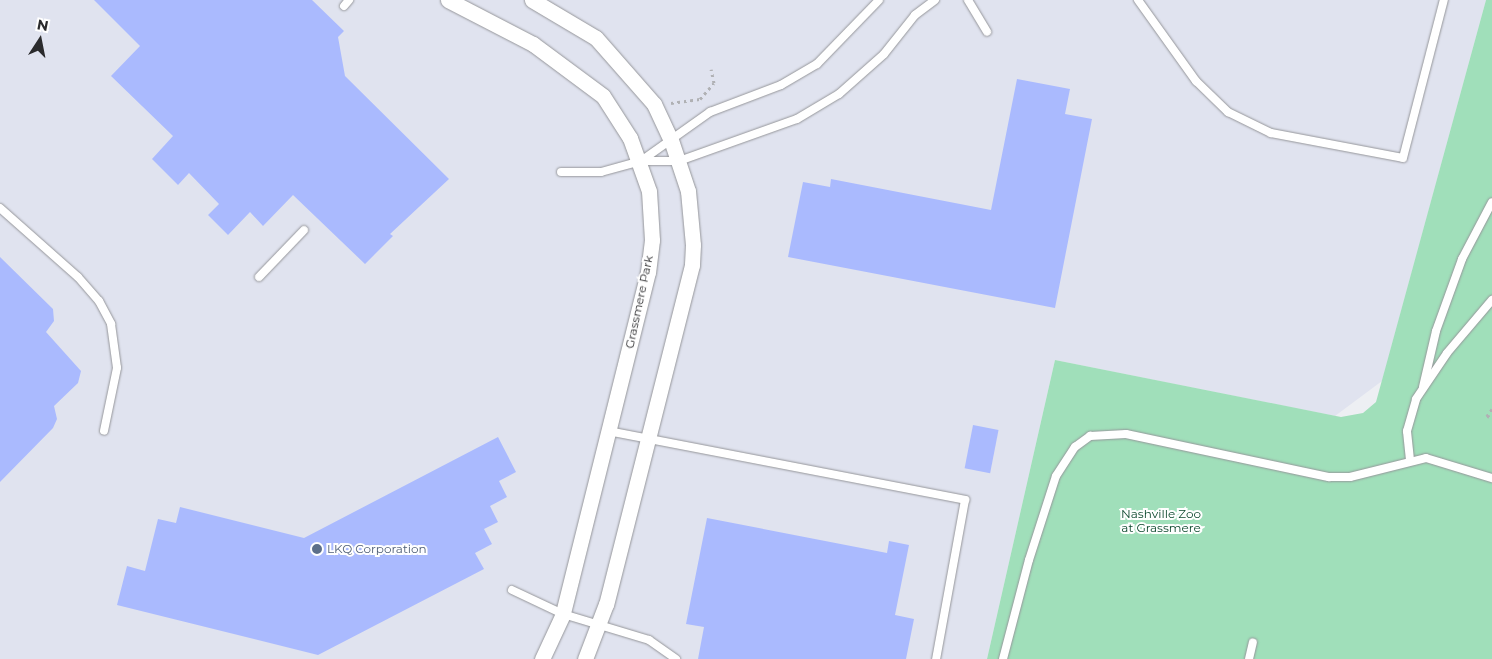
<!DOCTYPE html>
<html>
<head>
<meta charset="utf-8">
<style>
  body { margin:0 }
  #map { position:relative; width:1492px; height:659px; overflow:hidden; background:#edeff3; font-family:Montserrat,sans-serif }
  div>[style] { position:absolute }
  .built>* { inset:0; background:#e0e3ef }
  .green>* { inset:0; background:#a0dfba }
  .building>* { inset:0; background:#aabafe; transform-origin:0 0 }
  .path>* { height:3px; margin-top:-1.5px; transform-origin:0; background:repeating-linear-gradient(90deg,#b0b1b4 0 2.5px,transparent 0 6.5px) }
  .roads { filter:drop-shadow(0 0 1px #95969a) drop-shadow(0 0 1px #95969a) }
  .lane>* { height:8px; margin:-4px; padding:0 4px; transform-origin:4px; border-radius:4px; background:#fff }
  .street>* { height:15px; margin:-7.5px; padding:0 7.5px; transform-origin:7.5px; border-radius:7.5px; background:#fff }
  .dots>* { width:14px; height:14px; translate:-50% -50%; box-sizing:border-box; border:2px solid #fff; border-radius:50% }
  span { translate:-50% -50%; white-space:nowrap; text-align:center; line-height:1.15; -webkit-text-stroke:4px #fff; paint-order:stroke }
  .street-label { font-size:12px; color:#2b2b2d }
  .park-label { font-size:12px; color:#0d492e }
  .service-label { font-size:12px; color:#4e5e75 }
  .left { translate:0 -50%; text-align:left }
  .north { position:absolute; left:15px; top:15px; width:50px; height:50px; -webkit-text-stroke:4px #fff; paint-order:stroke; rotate:11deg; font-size:14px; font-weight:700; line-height:20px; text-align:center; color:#2b2b2d }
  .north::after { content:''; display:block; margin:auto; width:18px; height:22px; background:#2b2b2d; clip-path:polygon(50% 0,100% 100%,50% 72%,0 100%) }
</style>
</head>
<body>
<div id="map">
  <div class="built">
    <i style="clip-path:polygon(0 0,1486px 0,1382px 381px,1335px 416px,1055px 360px,987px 659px,0 659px)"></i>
  </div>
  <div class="green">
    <i style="clip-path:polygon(1486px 0,1492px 0,1492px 659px,987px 659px,1055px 360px,1341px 417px,1363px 413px,1376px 402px)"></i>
  </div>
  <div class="building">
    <i style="clip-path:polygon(94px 0,312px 0,344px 31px,338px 37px,345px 76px,449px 179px,390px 234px,393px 236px,365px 264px,293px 195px,263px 226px,250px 212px,228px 235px,208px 215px,219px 204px,189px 173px,178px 185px,152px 159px,173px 136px,111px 76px,140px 46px)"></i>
    <i style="clip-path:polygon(1017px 79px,1070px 89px,1065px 114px,1092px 119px,1055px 308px,788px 257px,803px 182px,830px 187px,831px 179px,991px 210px)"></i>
    <i style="clip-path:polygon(0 257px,53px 309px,54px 321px,46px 332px,81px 371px,78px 383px,54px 406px,57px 419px,53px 428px,0 482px)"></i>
    <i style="left:973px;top:425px;width:26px;height:44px;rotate:11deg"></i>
    <i style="clip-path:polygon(498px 437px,516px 472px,499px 481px,507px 497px,490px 506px,498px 522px,484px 529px,492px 544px,475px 553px,484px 569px,318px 655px,117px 605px,127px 566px,145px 571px,158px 519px,176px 523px,180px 507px,304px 538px)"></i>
    <i style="clip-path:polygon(707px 518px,887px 553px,889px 541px,909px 545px,895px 615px,914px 619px,906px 659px,698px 659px,704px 627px,686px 624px)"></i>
  </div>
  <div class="path">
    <i style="left:671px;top:103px;width:29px;rotate:-8deg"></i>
    <i style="left:700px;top:99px;width:21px;rotate:-49deg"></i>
    <i style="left:714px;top:83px;width:14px;rotate:-102deg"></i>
    <i style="left:1492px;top:409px;width:9px;rotate:126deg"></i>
    <i style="left:1487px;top:416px;width:5px;rotate:11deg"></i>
  </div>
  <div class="roads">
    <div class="lane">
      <i style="left:968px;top:0;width:37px;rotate:59deg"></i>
      <i style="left:1138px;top:0;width:100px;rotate:54.4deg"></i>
      <i style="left:1196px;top:81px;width:45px;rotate:44.1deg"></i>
      <i style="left:1228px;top:112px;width:48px;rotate:26deg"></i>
      <i style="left:1271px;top:133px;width:134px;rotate:10.7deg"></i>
      <i style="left:1403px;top:158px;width:163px;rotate:-75.5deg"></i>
      <i style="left:344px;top:6px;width:8px;rotate:-50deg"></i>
      <i style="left:641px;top:161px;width:85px;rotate:-35.4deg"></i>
      <i style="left:710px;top:112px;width:76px;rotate:-20.8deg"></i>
      <i style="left:781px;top:85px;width:42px;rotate:-30.3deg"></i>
      <i style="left:817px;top:64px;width:89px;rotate:-45.9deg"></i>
      <i style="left:561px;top:172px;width:40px"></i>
      <i style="left:601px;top:172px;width:41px;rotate:-15.4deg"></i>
      <i style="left:641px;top:161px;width:38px"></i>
      <i style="left:679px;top:161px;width:125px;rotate:-19.6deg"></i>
      <i style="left:797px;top:119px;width:49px;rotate:-30.8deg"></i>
      <i style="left:839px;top:94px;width:60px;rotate:-41.6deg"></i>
      <i style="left:884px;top:54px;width:50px;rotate:-51.5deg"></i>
      <i style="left:915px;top:15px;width:25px;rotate:-37deg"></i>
      <i style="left:0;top:208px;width:104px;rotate:41.5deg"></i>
      <i style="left:78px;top:277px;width:32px;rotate:49deg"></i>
      <i style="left:99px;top:301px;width:26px;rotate:62deg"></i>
      <i style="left:111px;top:324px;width:44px;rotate:82.2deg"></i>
      <i style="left:117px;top:368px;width:64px;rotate:101.7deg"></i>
      <i style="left:259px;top:277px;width:65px;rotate:-46.2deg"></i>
      <i style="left:1423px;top:387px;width:57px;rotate:-76.9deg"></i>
      <i style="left:1436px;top:331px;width:77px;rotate:-70.1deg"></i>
      <i style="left:1462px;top:259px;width:64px;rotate:-62.2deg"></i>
      <i style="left:608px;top:431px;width:364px;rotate:10.9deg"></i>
      <i style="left:965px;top:500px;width:162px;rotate:100.3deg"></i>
      <i style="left:1410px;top:460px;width:29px;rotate:-96deg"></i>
      <i style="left:1407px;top:431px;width:33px;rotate:-74deg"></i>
      <i style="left:1416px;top:399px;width:55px;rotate:-56deg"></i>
      <i style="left:1447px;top:353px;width:70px;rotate:-49.7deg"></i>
      <i style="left:512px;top:590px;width:56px;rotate:25.2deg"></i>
      <i style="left:563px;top:614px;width:90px;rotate:16.8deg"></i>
      <i style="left:649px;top:640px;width:33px;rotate:35deg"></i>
      <i style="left:1003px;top:659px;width:102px;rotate:-75.3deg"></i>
      <i style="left:1029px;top:560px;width:88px;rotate:-72.2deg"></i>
      <i style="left:1056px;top:476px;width:35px;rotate:-57deg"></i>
      <i style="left:1075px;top:447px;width:19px;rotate:-36deg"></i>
      <i style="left:1090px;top:436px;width:36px;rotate:-3deg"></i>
      <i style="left:1126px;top:434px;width:208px;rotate:12deg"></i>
      <i style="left:1329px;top:477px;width:21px"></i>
      <i style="left:1350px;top:477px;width:78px;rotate:-14deg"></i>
      <i style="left:1426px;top:458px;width:69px;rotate:16.9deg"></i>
      <i style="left:1249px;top:659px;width:17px;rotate:-77deg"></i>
    </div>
    <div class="street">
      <i style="left:448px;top:0;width:96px;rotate:27.4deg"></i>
      <i style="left:533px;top:44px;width:87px;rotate:36.6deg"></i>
      <i style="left:603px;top:96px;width:50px;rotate:57.3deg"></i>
      <i style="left:630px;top:138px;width:56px;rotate:70.3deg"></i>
      <i style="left:649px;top:191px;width:49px;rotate:86.5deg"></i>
      <i style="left:652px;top:240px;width:32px;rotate:97deg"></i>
      <i style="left:648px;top:272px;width:352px;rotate:104deg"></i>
      <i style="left:563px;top:614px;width:50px;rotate:115deg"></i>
      <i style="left:532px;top:0;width:74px;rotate:30.7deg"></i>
      <i style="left:596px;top:38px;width:88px;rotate:48.7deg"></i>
      <i style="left:654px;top:104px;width:40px;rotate:65deg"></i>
      <i style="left:671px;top:140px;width:54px;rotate:71.6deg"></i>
      <i style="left:688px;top:191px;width:54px;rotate:84.7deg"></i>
      <i style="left:693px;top:245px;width:20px;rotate:93deg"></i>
      <i style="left:692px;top:265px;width:350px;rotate:104.2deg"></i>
      <i style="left:606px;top:604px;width:59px;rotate:110.9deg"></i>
    </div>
  </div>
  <div class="dots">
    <i style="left:317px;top:549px;background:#5c6f8a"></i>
  </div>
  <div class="street-label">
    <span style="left:639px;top:302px;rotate:-78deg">Grassmere Park</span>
  </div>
  <div class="park-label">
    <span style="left:1161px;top:521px">Nashville Zoo<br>at Grassmere</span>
  </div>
  <div class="service-label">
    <span class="left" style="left:327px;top:549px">LKQ Corporation</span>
  </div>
  <div class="north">N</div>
</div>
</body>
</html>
